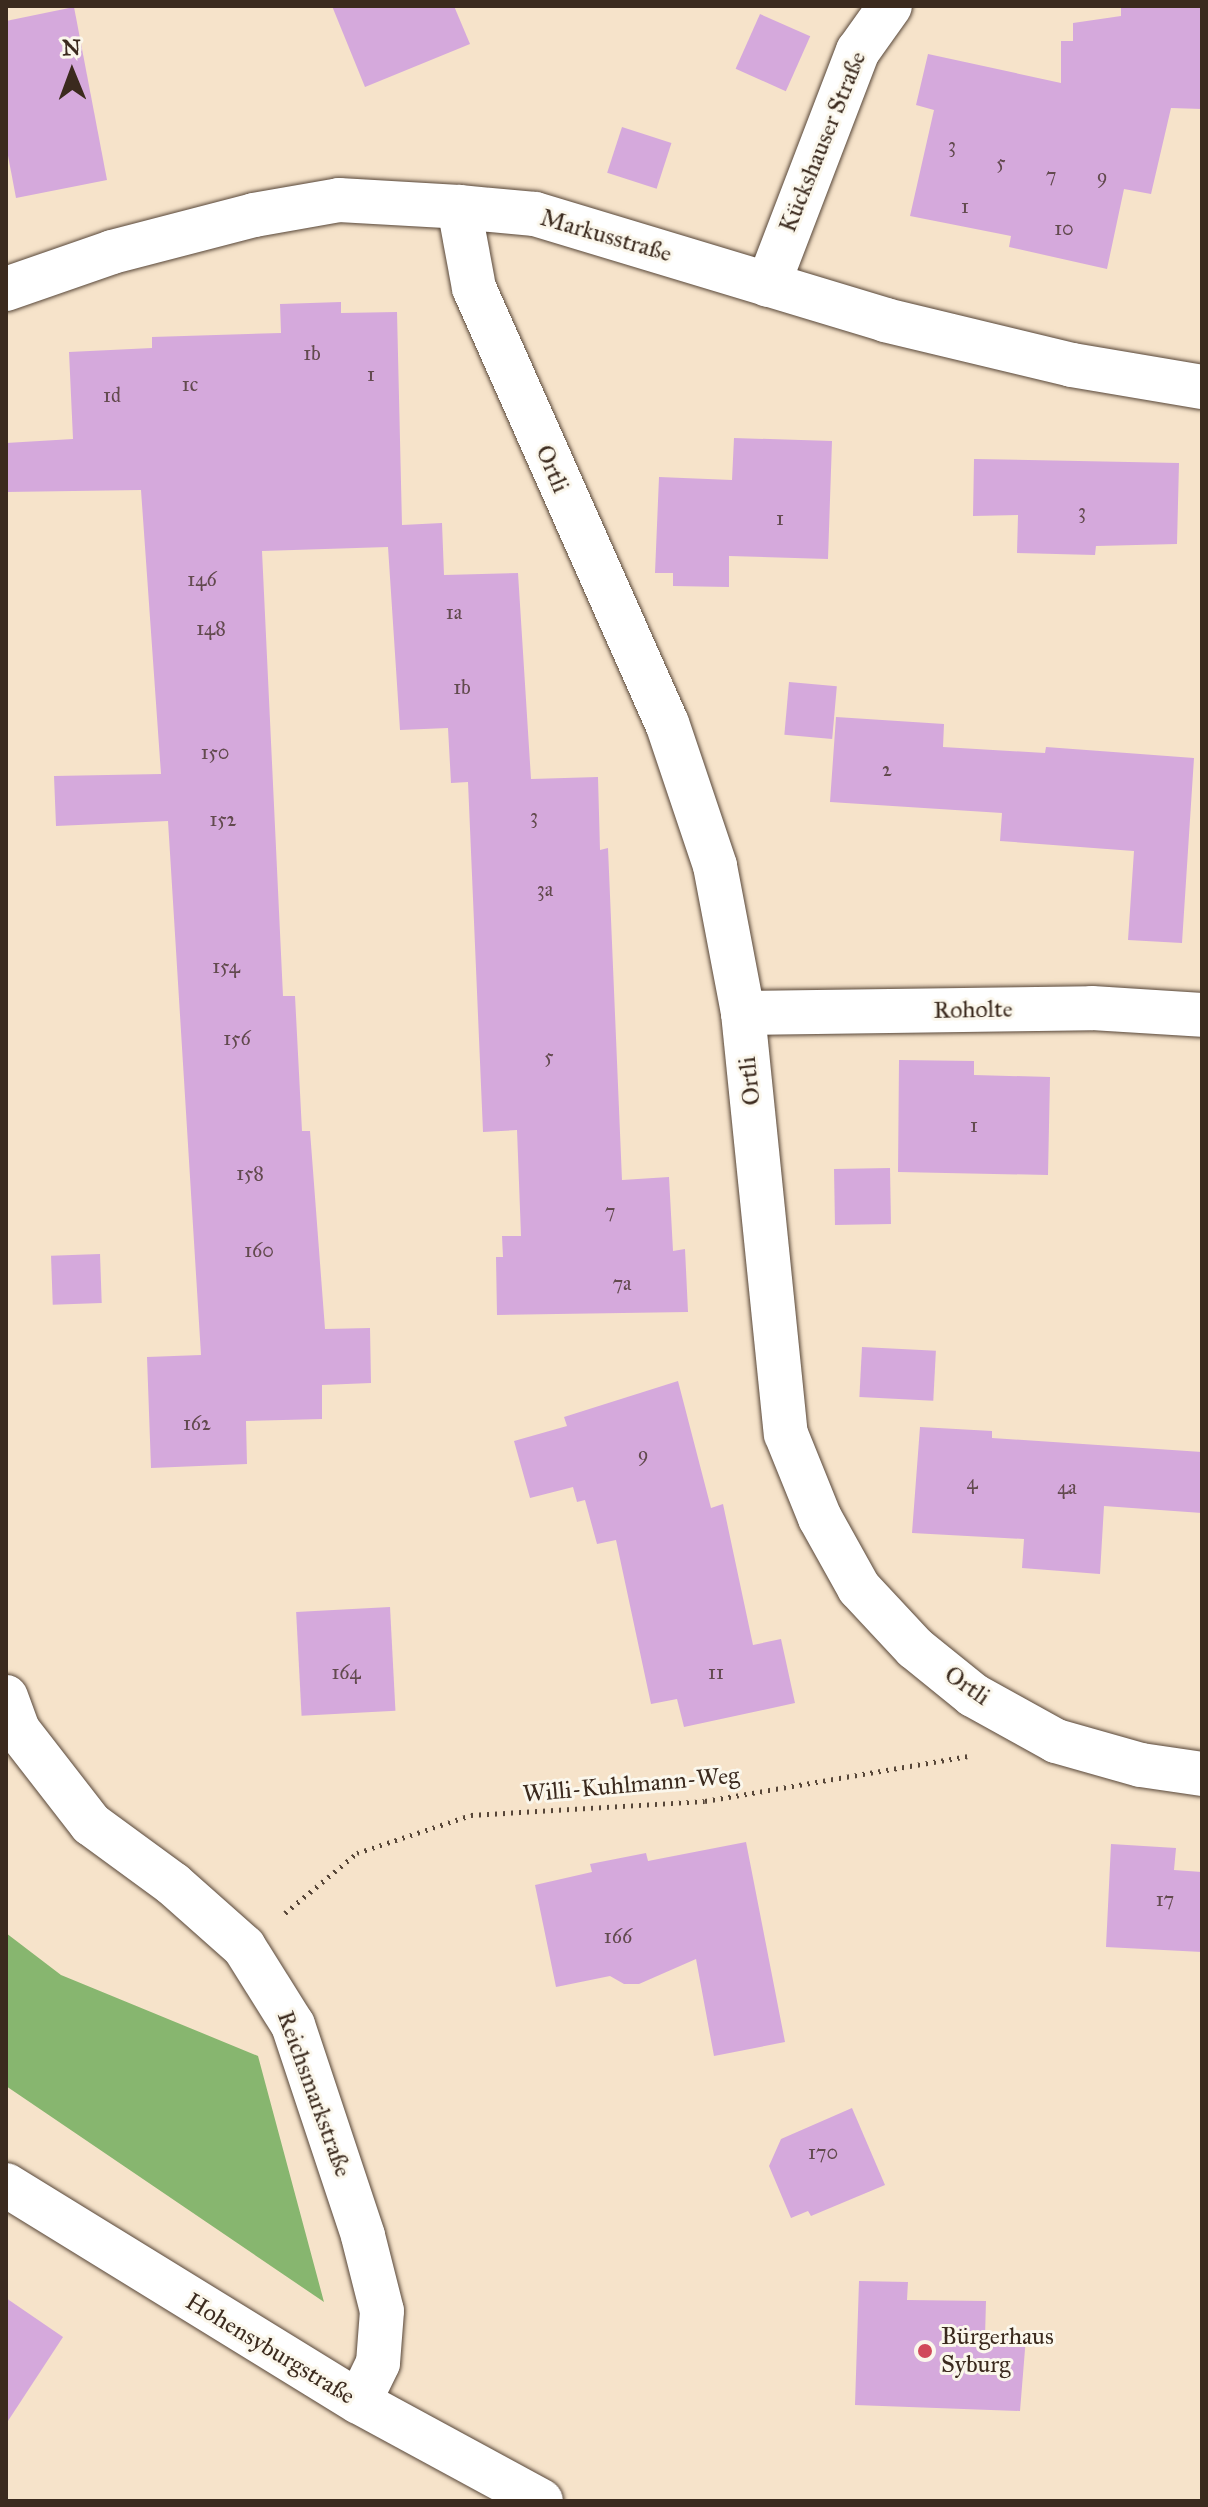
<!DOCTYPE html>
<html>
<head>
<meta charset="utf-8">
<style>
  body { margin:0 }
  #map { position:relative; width:1208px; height:2507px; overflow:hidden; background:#f6e3ca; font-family:"IM FELL Great Primer",serif }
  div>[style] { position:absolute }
  .forest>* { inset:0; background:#87b66f }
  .building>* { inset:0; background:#d5a9dc; transform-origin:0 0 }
  .path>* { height:5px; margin-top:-2.5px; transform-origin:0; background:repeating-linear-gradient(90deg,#574638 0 2px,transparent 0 8px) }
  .roads { filter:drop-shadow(0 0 2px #574638) drop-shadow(0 0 2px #574638) }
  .street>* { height:44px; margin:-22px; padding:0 22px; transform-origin:22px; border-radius:22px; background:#fff }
  .secondary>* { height:44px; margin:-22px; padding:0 22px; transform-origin:22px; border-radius:22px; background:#fff }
  .dots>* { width:22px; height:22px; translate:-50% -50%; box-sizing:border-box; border:4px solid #fbf7ec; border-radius:50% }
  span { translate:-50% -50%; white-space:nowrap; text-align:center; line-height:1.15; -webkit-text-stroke:6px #fbf7ec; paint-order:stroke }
  .number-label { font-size:20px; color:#624a4e }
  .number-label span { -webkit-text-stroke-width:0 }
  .street-label { font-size:24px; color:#3b2a1e }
  .poi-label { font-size:24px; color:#3b2a1e }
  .left { translate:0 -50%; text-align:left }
  .frame { position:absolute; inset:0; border:8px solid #3b2a1e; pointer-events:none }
  .north { position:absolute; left:32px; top:32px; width:80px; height:80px; -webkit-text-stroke:6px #fbf7ec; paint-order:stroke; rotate:359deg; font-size:22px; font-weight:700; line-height:32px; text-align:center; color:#3b2a1e }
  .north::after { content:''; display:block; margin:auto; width:28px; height:36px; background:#3b2a1e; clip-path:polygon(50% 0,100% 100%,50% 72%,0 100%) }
</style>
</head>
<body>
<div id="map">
  <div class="forest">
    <i style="clip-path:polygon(6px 1933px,61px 1975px,258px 2056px,324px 2302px,6px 2086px)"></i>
  </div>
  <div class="building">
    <i style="clip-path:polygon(332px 6px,454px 6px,470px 44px,365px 87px)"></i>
    <i style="clip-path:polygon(74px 7px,107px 180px,16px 198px,6px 145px,6px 21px)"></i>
    <i style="clip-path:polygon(1202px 7px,1202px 109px,1171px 108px,1151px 194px,1124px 189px,1107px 269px,1009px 247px,1011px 236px,910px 216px,934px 110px,916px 105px,928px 54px,1061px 83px,1061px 41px,1073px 41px,1073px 23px,1121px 16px,1121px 8px)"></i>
    <i style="left:760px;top:14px;width:55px;height:60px;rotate:24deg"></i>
    <i style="left:622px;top:127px;width:52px;height:48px;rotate:18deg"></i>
    <i style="clip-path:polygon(341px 302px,341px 313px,397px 312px,402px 525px,442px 523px,444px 575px,518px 573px,531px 779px,598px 777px,600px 850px,608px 848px,622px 1180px,669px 1177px,673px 1251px,685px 1249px,688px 1312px,497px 1315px,496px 1257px,503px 1257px,502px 1236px,521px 1236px,517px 1130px,483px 1132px,468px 782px,451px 783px,448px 728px,400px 730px,388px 547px,262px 551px,283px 996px,295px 996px,302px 1131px,310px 1131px,325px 1329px,370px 1328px,371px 1383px,322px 1385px,322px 1419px,246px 1421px,247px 1464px,151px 1468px,147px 1357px,201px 1355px,168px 821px,56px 826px,54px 776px,161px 774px,141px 490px,6px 492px,6px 443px,73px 439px,69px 352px,152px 348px,152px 337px,281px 333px,280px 304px)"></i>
    <i style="clip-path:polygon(734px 438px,832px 441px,828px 559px,729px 556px,729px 587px,673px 586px,673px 573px,655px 573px,659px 477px,732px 480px)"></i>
    <i style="clip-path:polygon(974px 459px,1179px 463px,1177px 544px,1096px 546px,1095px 555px,1017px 553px,1018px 515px,973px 516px)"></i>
    <i style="left:789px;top:682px;width:48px;height:53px;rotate:5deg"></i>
    <i style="clip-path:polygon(836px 717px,944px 724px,943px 747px,1045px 753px,1046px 747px,1194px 758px,1182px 943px,1128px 940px,1134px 851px,1000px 841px,1002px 813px,830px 802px)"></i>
    <i style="clip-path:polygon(899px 1060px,974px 1061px,974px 1075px,1050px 1077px,1048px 1175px,898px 1172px)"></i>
    <i style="left:890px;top:1168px;width:56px;height:56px;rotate:89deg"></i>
    <i style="left:100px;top:1254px;width:49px;height:49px;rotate:88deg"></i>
    <i style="left:862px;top:1347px;width:74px;height:50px;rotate:3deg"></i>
    <i style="clip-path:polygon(678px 1381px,711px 1508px,723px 1504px,753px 1645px,781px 1639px,795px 1703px,684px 1727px,677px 1699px,651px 1704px,616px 1540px,597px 1544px,585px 1500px,577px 1502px,573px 1487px,530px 1498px,514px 1441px,567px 1426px,564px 1417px)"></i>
    <i style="clip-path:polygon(920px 1427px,992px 1431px,992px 1438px,1202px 1452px,1202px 1513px,1104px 1506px,1100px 1574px,1022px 1568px,1024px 1539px,912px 1533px)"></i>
    <i style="left:390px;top:1607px;width:104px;height:94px;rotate:87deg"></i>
    <i style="clip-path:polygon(746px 1842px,785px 2042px,714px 2056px,696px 1959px,639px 1984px,624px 1984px,610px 1976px,556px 1987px,535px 1885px,592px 1872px,590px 1864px,646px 1853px,648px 1861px)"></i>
    <i style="clip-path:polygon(1111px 1844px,1176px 1848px,1174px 1870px,1202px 1872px,1202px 1952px,1106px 1947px)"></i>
    <i style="clip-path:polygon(852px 2108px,885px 2185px,811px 2216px,808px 2211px,791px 2218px,769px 2166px,781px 2139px)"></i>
    <i style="clip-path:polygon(859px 2281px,908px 2282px,907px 2300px,986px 2301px,985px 2337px,1026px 2337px,1020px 2411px,855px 2405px)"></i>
    <i style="clip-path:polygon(6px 2298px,63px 2337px,6px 2424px)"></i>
  </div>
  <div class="path">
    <i style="left:285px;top:1913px;width:94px;rotate:-39.8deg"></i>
    <i style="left:357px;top:1853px;width:120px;rotate:-18.4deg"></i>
    <i style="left:471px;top:1815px;width:234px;rotate:-3.4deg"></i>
    <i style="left:705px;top:1801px;width:266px;rotate:-9.7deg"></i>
  </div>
  <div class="roads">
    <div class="street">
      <i style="left:459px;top:207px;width:82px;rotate:79.5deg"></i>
      <i style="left:474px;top:288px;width:476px;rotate:66.1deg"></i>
      <i style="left:667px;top:723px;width:151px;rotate:71.4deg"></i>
      <i style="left:715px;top:866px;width:150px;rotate:79.2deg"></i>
      <i style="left:743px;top:1013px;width:423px;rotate:84.2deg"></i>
      <i style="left:786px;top:1434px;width:91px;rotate:68deg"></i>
      <i style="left:820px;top:1518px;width:80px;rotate:60.9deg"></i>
      <i style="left:859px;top:1588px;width:82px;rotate:47deg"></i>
      <i style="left:915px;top:1648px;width:75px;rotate:39deg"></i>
      <i style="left:973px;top:1695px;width:95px;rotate:29deg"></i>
      <i style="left:1056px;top:1741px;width:88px;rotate:15.8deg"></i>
      <i style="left:1141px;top:1765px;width:62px;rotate:8.4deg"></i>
      <i style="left:768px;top:285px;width:251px;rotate:-69deg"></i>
      <i style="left:858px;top:51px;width:55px;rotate:-54.6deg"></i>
      <i style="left:6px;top:289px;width:112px;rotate:-19.2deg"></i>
      <i style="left:112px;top:252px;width:147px;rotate:-14.6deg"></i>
      <i style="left:254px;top:215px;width:86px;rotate:-10deg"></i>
      <i style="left:339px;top:200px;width:120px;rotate:3.3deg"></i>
      <i style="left:459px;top:207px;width:76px;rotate:5.3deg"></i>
      <i style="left:535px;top:214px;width:366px;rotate:16.8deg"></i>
      <i style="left:885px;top:320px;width:192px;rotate:13.5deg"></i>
      <i style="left:1072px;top:365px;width:132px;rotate:9.6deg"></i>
      <i style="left:743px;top:1013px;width:349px;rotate:-0.8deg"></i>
      <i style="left:1092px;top:1008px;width:110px;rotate:3.6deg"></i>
      <i style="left:6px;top:1697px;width:35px;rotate:70deg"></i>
      <i style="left:18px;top:1730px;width:119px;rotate:52.2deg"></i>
      <i style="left:91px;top:1824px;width:102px;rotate:36.2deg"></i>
      <i style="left:173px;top:1884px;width:95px;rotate:41.6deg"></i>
      <i style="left:244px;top:1947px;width:92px;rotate:57.9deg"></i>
      <i style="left:293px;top:2025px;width:222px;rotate:71.6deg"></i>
      <i style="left:363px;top:2236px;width:77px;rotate:75.8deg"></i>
      <i style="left:382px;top:2311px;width:52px;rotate:94.4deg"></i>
      <i style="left:378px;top:2363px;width:43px;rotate:116deg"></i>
    </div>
    <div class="secondary">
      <i style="left:6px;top:2185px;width:414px;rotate:31.6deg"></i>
      <i style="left:359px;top:2402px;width:207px;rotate:28.5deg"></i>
    </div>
  </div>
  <div class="dots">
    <i style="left:925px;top:2351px;background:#d1495b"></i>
  </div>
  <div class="number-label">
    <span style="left:952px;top:145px">3</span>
    <span style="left:1001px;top:162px">5</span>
    <span style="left:1051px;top:175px">7</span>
    <span style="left:1102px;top:176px">9</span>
    <span style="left:965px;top:206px">1</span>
    <span style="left:1064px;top:228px">10</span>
    <span style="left:312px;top:353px">1b</span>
    <span style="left:371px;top:374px">1</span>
    <span style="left:190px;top:384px">1c</span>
    <span style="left:112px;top:395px">1d</span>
    <span style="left:1082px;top:511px">3</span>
    <span style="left:780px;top:518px">1</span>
    <span style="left:202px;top:579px">146</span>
    <span style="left:454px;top:612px">1a</span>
    <span style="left:211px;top:628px">148</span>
    <span style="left:462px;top:687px">1b</span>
    <span style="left:215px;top:752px">150</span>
    <span style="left:887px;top:769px">2</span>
    <span style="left:534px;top:816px">3</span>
    <span style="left:223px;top:819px">152</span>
    <span style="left:545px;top:889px">3a</span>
    <span style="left:226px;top:966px">154</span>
    <span style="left:237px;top:1038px">156</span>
    <span style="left:549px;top:1056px">5</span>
    <span style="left:974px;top:1125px">1</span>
    <span style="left:250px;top:1173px">158</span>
    <span style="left:610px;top:1211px">7</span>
    <span style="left:259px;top:1250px">160</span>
    <span style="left:622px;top:1283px">7a</span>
    <span style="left:197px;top:1423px">162</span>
    <span style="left:643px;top:1454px">9</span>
    <span style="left:972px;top:1482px">4</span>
    <span style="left:1067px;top:1487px">4a</span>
    <span style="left:346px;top:1672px">164</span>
    <span style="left:716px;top:1672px">11</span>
    <span style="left:1165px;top:1899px">17</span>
    <span style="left:618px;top:1936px">166</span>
    <span style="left:823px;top:2152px">170</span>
  </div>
  <div class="street-label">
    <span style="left:823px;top:142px;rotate:-68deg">Kückshauser Straße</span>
    <span style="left:606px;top:236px;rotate:16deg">Markusstraße</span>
    <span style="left:552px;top:469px;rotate:67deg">Ortli</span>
    <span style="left:973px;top:1010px;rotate:-1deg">Roholte</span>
    <span style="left:750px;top:1081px;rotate:-96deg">Ortli</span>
    <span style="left:967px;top:1686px;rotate:35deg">Ortli</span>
    <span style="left:631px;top:1785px;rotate:-5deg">Willi-Kuhlmann-Weg</span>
    <span style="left:314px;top:2094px;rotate:70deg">Reichsmarkstraße</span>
    <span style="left:270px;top:2349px;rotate:31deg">Hohensyburgstraße</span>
  </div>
  <div class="poi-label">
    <span class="left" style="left:941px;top:2351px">Bürgerhaus<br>Syburg</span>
  </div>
  <div class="frame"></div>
  <div class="north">N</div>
</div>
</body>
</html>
